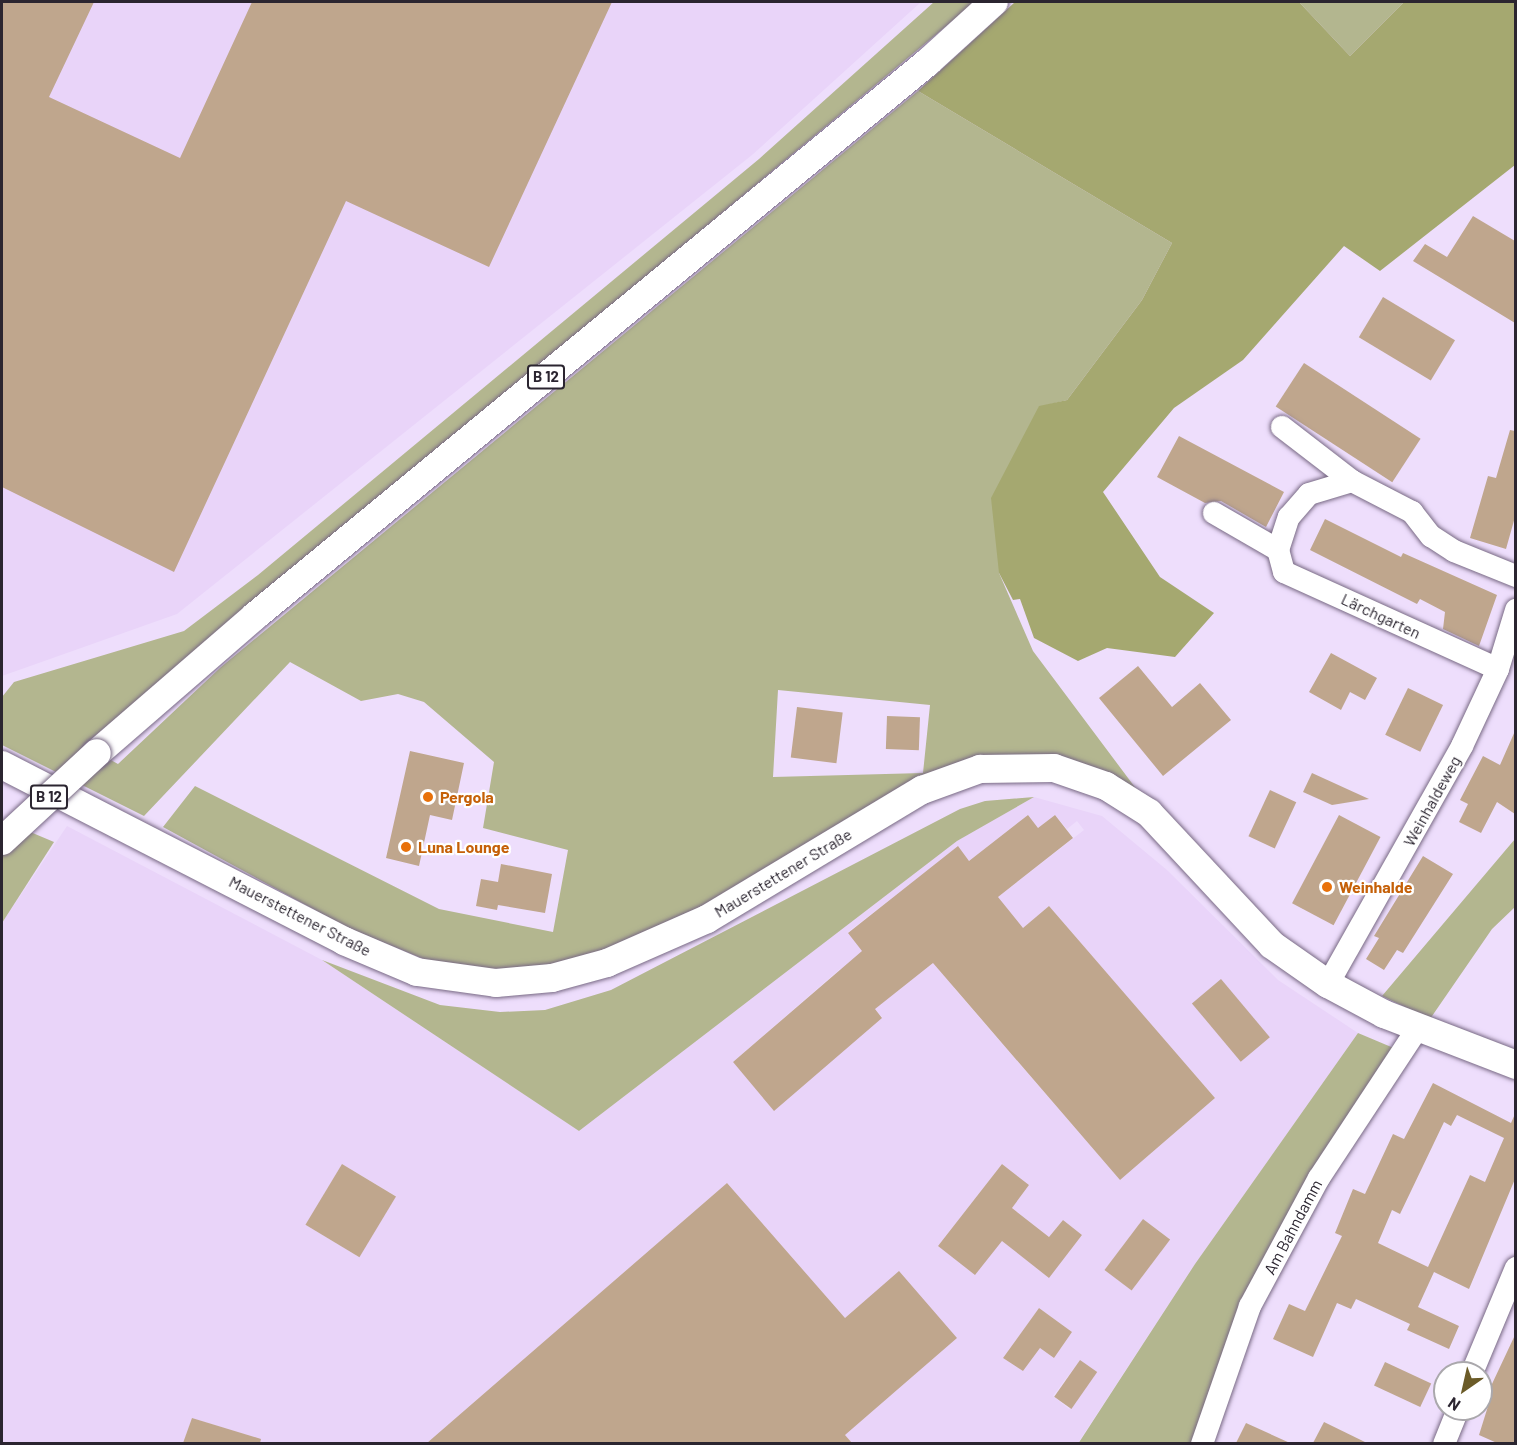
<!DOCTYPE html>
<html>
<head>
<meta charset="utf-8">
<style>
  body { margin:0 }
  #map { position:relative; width:1517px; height:1445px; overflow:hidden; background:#eedefc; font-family:Barlow,sans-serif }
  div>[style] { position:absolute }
  .built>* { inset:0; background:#e9d4f9 }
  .green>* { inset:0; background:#b3b68f }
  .forest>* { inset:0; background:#a5a870 }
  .building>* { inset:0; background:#bfa68d; transform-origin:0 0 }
  .roads { filter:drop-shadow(0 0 2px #786984) drop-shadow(0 0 2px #786984) }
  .minor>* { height:22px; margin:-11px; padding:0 11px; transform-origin:11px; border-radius:11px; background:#fff }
  .major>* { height:28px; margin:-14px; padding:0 14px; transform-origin:14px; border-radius:14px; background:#fff }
  .bridges { filter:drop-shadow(0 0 2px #786984) drop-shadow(0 0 2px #786984) }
  .major-bridge>* { height:28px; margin:-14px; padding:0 14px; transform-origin:14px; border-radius:14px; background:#fff }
  .dots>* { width:16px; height:16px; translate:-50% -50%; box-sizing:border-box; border:3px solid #fff; border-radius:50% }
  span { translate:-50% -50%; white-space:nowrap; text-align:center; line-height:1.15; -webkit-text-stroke:4.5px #fff; paint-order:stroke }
  .shield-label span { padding:2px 4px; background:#fff; border:2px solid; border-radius:4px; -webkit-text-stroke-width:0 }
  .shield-label { font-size:15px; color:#2b2530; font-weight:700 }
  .street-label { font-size:16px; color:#2b2530 }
  .food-label { font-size:16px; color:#c56008; font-weight:700 }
  .left { translate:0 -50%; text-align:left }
  .frame { position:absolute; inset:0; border:3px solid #2b2530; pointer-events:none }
  .north { position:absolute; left:1433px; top:1361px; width:60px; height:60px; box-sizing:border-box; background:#fff; border:2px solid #aaa8ac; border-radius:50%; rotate:214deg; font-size:16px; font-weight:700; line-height:24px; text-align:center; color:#2b2530 }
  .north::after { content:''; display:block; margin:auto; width:21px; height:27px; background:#6b5b28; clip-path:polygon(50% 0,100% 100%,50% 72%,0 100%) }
</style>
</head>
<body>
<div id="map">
  <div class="built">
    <i style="clip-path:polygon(2px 2px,921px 2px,752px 155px,177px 614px,2px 676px)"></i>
    <i style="clip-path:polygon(evenodd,1034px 797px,1102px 816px,1167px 870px,1278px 980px,1358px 1033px,1195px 1264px,1078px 1443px,852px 1443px,845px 1435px,957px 1338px,845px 1318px,727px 1183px,427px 1443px,244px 1443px,246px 1435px,192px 1418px,183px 1443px,2px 1444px,2px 923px,67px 826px,322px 960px,579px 1131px,957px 841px,1034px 797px,1028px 815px,1038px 828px,1055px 815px,1067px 829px,1077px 821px,1084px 830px,998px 897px,1005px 907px,895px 993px,848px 932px,958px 847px,969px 861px,1028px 815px,1034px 797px,1049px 906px,1215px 1098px,1120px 1180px,954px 988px,1049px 906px,1034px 797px,840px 969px,882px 1017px,775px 1110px,733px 1062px,840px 969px,1034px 797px,342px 1164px,396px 1196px,359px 1257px,306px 1225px,342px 1164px,1034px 797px,1002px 1164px,1029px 1185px,1012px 1208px,1049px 1237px,1063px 1220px,1082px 1235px,1049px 1277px,1002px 1241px,975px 1274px,938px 1246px,1002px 1164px,1034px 797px,1143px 1219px,1170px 1239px,1132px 1290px,1105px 1270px,1143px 1219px,1034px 797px,1039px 1308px,1072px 1332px,1054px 1358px,1040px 1348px,1023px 1371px,1003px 1358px,1039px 1308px,1034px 797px,1080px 1360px,1096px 1372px,1069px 1409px,1053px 1396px,1080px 1360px)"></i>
  </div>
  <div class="green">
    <i style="clip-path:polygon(evenodd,934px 2px,975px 2px,84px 745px,118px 764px,221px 667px,918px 91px,1172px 243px,1142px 300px,1067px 400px,1039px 407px,999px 573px,1033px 651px,1140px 794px,1021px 755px,607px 955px,552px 970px,458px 973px,348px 928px,163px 827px,195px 786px,439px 909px,553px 932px,568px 850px,483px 828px,494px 762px,424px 702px,398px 694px,361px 701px,290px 662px,144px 816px,2px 745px,2px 697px,14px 682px,184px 631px,258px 575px,759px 159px,934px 2px,778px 690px,930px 705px,923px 773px,773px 777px,778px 690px)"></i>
    <i style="clip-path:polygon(1299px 2px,1404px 2px,1350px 56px)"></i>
    <i style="clip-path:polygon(1034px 797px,957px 841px,579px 1131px,322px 960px,440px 1005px,500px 1012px,545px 1010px,611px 990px,960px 809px,985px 801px)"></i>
    <i style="clip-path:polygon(2px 820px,54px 842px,2px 923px)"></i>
    <i style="clip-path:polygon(1515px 839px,1515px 907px,1492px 929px,1430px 1019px,1382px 996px)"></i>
    <i style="clip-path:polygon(1358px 1033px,1396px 1049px,1312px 1173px,1194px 1443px,1078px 1444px,1195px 1264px)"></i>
  </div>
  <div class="forest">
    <i style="clip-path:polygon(1015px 2px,1299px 2px,1350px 56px,1404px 2px,1515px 2px,1515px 165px,1380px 271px,1344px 246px,1243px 360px,1174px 408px,1103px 492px,1160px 577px,1214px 613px,1175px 657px,1107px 648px,1078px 661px,1034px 638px,1020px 599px,1013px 600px,999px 573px,991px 498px,1039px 406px,1067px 400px,1142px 300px,1172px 243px,918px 91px)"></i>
  </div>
  <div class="building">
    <i style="clip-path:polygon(2px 2px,94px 2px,49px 97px,180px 158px,252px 2px,612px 2px,489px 267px,346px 201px,174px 572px,2px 487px)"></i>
    <i style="clip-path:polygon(1473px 216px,1515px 241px,1515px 323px,1413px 261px,1425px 244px,1447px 257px)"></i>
    <i style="left:1383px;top:297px;width:84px;height:47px;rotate:31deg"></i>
    <i style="left:1304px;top:363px;width:139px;height:52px;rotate:33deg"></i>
    <i style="clip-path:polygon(1510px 430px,1515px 431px,1515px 517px,1506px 549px,1470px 538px,1488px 476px,1496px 478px)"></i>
    <i style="clip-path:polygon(1179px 436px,1284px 492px,1266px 527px,1221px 501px,1205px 503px,1157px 477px)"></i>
    <i style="clip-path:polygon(1325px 519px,1401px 557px,1403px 553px,1497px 595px,1479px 646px,1443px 629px,1445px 612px,1420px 599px,1417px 604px,1310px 550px)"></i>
    <i style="clip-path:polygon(1331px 653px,1377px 678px,1365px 700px,1350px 692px,1341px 710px,1309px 692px)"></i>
    <i style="clip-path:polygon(1138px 666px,1172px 707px,1200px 683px,1231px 720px,1163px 776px,1099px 698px)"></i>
    <i style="left:1408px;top:688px;width:39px;height:52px;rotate:26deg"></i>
    <i style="left:797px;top:707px;width:46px;height:51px;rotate:7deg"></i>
    <i style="left:887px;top:716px;width:33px;height:33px;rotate:2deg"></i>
    <i style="clip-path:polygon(1515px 731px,1515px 814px,1497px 802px,1481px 833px,1459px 822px,1468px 804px,1460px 800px,1483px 756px,1500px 765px)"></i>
    <i style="clip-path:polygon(410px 751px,464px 763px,452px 820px,430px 815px,419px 866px,386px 858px)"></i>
    <i style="clip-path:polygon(1312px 773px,1369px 799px,1332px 805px,1303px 792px)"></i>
    <i style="left:1270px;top:790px;width:29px;height:51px;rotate:25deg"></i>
    <i style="clip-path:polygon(1028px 815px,1038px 828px,1055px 815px,1073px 838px,998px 897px,1023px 928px,1049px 906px,1215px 1098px,1120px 1180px,933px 963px,875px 1009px,882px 1018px,774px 1111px,733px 1062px,862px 951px,848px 933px,958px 846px,969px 861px)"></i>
    <i style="left:1339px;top:815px;width:47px;height:100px;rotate:28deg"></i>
    <i style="clip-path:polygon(1423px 856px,1453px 874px,1403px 953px,1397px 950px,1384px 970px,1366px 959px,1379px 938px,1374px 936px)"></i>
    <i style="clip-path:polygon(501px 864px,552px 874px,545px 913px,498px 905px,497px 910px,476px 906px,481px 879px,498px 882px)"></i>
    <i style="left:1221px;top:979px;width:76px;height:38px;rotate:50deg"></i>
    <i style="clip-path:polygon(evenodd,1433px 1083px,1511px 1123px,1515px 1114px,1515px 1179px,1469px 1289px,1434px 1272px,1418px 1307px,1459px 1326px,1449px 1349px,1407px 1330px,1410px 1324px,1356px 1299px,1351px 1309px,1337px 1303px,1313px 1357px,1273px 1339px,1289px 1304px,1305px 1311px,1342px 1236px,1335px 1233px,1353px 1189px,1365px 1194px,1393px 1134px,1404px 1139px,1433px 1083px,1457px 1115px,1504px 1138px,1485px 1182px,1470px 1175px,1428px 1267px,1378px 1243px,1392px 1210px,1400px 1214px,1444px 1122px,1451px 1126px,1457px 1115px)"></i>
    <i style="left:342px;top:1164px;width:63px;height:71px;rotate:31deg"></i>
    <i style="clip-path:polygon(1002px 1164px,1029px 1185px,1012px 1208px,1049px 1237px,1063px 1220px,1082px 1235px,1049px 1278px,1002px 1241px,975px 1275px,938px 1246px)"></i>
    <i style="clip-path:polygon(727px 1183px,845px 1318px,899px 1271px,957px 1338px,845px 1435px,852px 1443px,427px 1443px)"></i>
    <i style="left:1143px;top:1219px;width:34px;height:64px;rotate:37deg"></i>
    <i style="clip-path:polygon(1039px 1308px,1072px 1332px,1054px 1358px,1040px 1348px,1023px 1371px,1003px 1358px)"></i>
    <i style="clip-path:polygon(1515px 1335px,1515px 1443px,1497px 1443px,1479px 1435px,1489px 1403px,1484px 1401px)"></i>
    <i style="left:1080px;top:1360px;width:21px;height:45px;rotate:35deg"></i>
    <i style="left:1385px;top:1362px;width:51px;height:26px;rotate:25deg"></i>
    <i style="clip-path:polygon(192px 1418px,261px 1439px,260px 1443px,183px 1443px)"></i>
    <i style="clip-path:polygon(1324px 1422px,1367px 1443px,1313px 1443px)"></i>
    <i style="clip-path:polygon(1246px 1423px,1290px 1443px,1236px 1443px)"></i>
  </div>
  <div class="roads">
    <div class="minor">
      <i style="left:1282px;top:427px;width:88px;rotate:37.6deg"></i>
      <i style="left:1214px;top:513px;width:74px;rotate:30deg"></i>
      <i style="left:1498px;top:669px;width:235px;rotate:-155.6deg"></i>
      <i style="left:1284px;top:572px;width:23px;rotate:-105deg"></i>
      <i style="left:1278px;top:550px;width:35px;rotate:-72deg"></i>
      <i style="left:1289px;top:517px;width:30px;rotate:-49deg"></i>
      <i style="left:1309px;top:494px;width:45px;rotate:-16.8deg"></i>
      <i style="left:1352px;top:481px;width:68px;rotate:27.3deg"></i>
      <i style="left:1412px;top:512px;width:31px;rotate:52deg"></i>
      <i style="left:1431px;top:536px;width:27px;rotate:33deg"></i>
      <i style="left:1454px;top:551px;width:67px;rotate:22deg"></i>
      <i style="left:1328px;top:984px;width:273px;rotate:-60.6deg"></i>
      <i style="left:1462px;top:746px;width:85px;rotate:-64.9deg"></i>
      <i style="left:1498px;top:669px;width:62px;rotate:-73deg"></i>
      <i style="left:1472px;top:1373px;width:114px;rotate:-67.3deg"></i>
      <i style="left:1202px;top:1444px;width:146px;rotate:-70.8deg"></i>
      <i style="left:1250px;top:1306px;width:145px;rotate:-61.7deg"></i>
      <i style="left:1319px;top:1178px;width:180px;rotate:-56.6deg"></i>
      <i style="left:1444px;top:1444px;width:38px;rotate:-68deg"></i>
    </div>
    <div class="major">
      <i style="left:97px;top:753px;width:209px;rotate:-40.9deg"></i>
      <i style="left:255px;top:616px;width:872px;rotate:-39.46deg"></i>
      <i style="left:928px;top:62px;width:89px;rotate:-42.3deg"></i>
      <i style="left:2px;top:765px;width:385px;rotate:27.2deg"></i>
      <i style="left:344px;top:941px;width:79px;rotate:23deg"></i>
      <i style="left:417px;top:972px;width:80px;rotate:7.9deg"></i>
      <i style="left:496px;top:983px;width:56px;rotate:-5.1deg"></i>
      <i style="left:552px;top:978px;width:57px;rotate:-15.3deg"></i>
      <i style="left:607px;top:963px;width:109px;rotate:-23.7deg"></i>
      <i style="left:707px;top:919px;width:251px;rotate:-31deg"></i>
      <i style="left:922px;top:790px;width:62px;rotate:-19.9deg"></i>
      <i style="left:980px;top:769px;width:74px;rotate:-0.8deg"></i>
      <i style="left:1054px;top:768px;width:55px;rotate:19.1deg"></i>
      <i style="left:1106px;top:786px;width:51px;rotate:32.1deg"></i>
      <i style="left:1149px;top:813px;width:180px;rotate:47deg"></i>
      <i style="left:1272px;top:945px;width:68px;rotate:34.9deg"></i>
      <i style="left:1328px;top:984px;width:64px;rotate:28.2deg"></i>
      <i style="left:1384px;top:1014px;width:142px;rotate:21.1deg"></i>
    </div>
  </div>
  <div class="bridges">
    <div class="major-bridge">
      <i style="left:2px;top:841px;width:129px;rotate:-42.8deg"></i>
    </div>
  </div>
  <div class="dots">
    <i style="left:428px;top:797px;background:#e8710a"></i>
    <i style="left:406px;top:847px;background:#e8710a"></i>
    <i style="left:1327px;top:887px;background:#e8710a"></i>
  </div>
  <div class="shield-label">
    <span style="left:546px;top:377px">B 12</span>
    <span style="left:49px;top:797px">B 12</span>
  </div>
  <div class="street-label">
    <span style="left:1381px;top:616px;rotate:25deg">Lärchgarten</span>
    <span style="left:1432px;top:801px;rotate:-61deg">Weinhaldeweg</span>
    <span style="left:783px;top:873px;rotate:-31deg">Mauerstettener Straße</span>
    <span style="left:300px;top:916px;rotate:27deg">Mauerstettener Straße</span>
    <span style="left:1293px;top:1227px;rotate:-62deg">Am Bahndamm</span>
  </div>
  <div class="food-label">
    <span class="left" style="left:440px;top:797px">Pergola</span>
    <span class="left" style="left:418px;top:847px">Luna Lounge</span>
    <span class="left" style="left:1339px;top:887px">Weinhalde</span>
  </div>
  <div class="frame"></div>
  <div class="north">N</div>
</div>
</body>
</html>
